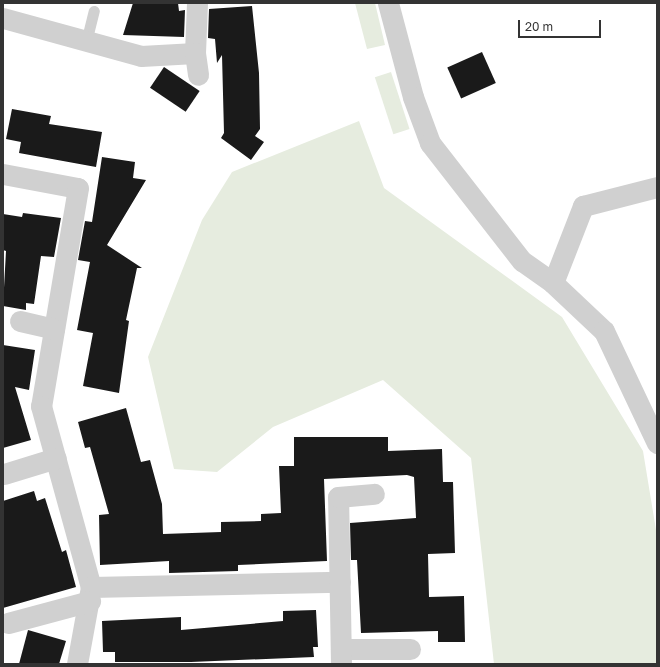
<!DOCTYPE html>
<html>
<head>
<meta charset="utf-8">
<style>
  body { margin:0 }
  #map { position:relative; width:660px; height:667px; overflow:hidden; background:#fff; font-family:"Golos Text",sans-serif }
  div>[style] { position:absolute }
  .green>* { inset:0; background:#e6ecdf; transform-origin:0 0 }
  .building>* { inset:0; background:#1a1a1a; transform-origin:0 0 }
  .lane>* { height:11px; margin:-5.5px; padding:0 5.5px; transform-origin:5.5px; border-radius:5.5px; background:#d0d0d0 }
  .street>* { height:21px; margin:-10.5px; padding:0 10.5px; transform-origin:10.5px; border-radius:10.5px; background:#d0d0d0 }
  span { translate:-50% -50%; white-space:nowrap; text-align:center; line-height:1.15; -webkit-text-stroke:4px #fff; paint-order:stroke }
  .frame { position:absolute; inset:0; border:4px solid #333; pointer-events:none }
  .scale { position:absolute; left:518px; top:20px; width:83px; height:18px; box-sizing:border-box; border:2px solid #333; border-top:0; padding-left:5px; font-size:12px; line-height:14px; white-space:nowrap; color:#333; -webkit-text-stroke:3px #fff; paint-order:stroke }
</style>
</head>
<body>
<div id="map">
  <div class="green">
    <i style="clip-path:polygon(355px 3px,375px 3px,385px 45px,367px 49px)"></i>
    <i style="left:391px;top:72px;width:60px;height:17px;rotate:72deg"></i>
    <i style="clip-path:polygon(359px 121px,384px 188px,562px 317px,643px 451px,657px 536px,657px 664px,494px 664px,471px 458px,383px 380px,273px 427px,217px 472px,174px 469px,148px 357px,202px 220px,232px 172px)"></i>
  </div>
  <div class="building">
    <i style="clip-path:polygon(133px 3px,178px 3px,179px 11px,185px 10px,184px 37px,123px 35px)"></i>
    <i style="clip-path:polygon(252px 6px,259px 73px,260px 129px,255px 136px,264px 142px,251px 160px,221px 138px,224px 133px,222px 55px,217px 63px,215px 39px,208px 38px,209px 9px)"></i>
    <i style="left:482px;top:52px;width:34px;height:38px;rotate:66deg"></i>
    <i style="left:164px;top:67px;width:43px;height:25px;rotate:34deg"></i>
    <i style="clip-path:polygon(12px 109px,51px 116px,49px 124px,102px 132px,96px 167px,19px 153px,21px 142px,6px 139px)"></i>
    <i style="clip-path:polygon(102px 157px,135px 162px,133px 178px,146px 180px,107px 245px,142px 268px,137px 268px,126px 320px,129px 321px,119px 393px,83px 386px,93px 333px,77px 330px,90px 262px,78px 260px,85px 221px,92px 222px)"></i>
    <i style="clip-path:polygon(23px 213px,61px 218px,54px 257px,41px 256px,34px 304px,26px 303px,26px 310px,3px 306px,6px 251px,3px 250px,3px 214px,22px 217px)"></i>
    <i style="clip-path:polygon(3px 345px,35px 350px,29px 390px,15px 387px,31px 440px,3px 448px)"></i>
    <i style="clip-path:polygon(126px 408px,141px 462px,150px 460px,162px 504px,163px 534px,221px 532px,221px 522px,261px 521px,261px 514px,281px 513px,279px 466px,294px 466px,294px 437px,388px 437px,388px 451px,442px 449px,443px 482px,453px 482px,455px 553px,428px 554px,429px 597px,464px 596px,465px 642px,438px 642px,438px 631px,361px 633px,357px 560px,351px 560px,350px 523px,416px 518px,414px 477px,407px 475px,324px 479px,327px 561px,238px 565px,238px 571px,169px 573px,169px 561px,100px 565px,99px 515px,109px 514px,90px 447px,85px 448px,78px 422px)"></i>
    <i style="clip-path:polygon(34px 491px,37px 501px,45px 498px,62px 552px,66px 550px,76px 587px,3px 608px,3px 501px)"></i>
    <i style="clip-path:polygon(316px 610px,318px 647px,313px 647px,314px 657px,191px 662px,115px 662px,115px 652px,103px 652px,102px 621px,181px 617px,181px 630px,283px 621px,283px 611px)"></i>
    <i style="clip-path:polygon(28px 630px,66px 641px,59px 664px,19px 664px)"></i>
  </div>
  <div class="lane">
    <i style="left:86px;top:42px;width:32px;rotate:-76deg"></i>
  </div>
  <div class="street">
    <i style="left:388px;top:3px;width:97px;rotate:75.1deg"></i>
    <i style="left:413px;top:97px;width:49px;rotate:69.7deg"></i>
    <i style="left:430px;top:143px;width:150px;rotate:52.1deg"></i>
    <i style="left:522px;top:261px;width:38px;rotate:35deg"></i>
    <i style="left:553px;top:283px;width:70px;rotate:43.3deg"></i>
    <i style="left:604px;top:331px;width:124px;rotate:64.7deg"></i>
    <i style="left:3px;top:18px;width:143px;rotate:15.4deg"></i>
    <i style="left:141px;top:56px;width:54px;rotate:-3.2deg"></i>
    <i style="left:195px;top:53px;width:50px;rotate:-87.7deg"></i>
    <i style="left:195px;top:53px;width:22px;rotate:82deg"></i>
    <i style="left:3px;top:174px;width:76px;rotate:10.6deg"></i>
    <i style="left:78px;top:188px;width:221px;rotate:99.6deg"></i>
    <i style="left:41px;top:406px;width:188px;rotate:74.6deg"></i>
    <i style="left:91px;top:587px;width:78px;rotate:100.3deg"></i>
    <i style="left:553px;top:283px;width:83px;rotate:-68.7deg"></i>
    <i style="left:583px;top:206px;width:76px;rotate:-14.4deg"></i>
    <i style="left:20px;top:321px;width:35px;rotate:13deg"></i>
    <i style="left:4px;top:474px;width:54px;rotate:-17.1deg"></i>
    <i style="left:91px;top:587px;width:249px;rotate:-1.2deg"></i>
    <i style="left:8px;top:623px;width:85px;rotate:-15deg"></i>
    <i style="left:341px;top:649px;width:69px"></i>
    <i style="left:341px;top:664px;width:167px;rotate:-91deg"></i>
    <i style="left:338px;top:497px;width:36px;rotate:-5deg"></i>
  </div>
  <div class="frame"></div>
  <div class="scale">20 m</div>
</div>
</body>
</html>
